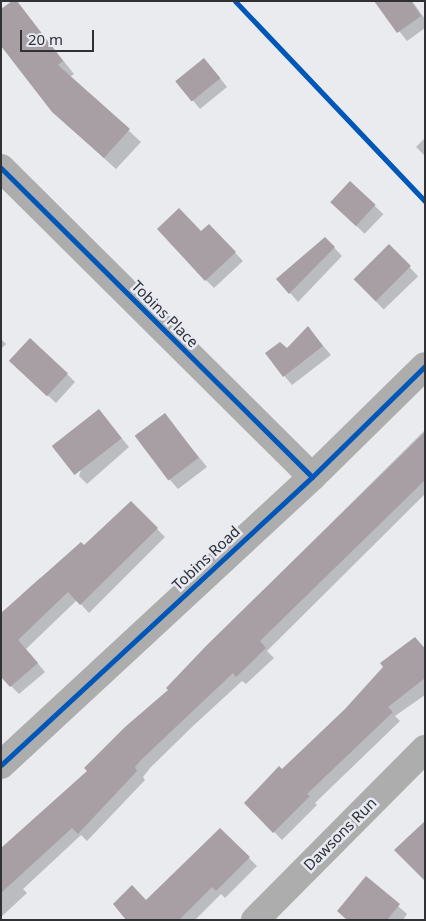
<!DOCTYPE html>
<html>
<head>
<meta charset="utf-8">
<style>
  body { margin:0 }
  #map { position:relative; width:426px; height:921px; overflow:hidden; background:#eaebef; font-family:"Noto Sans",sans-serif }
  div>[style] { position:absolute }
  .shadow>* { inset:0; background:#0003; transform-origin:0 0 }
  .building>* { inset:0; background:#a79fa3; transform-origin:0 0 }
  .minor>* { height:28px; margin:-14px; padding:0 14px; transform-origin:14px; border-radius:14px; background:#adadae }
  .cycleway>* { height:5px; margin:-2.5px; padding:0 2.5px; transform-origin:2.5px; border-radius:2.5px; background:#0057b8 }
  span { translate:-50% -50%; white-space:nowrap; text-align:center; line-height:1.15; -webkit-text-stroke:5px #e7eaf2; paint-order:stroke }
  .street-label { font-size:15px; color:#303134 }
  .frame { position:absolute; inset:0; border:2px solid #303134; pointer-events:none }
  .scale { position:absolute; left:20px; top:30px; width:74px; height:22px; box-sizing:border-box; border:2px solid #303134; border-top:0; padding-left:6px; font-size:15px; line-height:18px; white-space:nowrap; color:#303134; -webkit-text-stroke:4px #e7eaf2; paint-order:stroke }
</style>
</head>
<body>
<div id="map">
  <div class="shadow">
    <i style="clip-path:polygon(16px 1px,74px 74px,70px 77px,141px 142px,116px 169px,66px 124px)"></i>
    <i style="clip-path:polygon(382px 1px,412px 1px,425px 19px,425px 28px,407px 41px,378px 4px)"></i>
    <i style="clip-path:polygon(212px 68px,227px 87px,200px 109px,177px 81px)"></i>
    <i style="clip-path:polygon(425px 138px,425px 156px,416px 147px)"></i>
    <i style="left:351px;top:183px;width:45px;height:27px;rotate:44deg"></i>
    <i style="clip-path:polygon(201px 233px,217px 234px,243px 261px,214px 288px,206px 280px)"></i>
    <i style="clip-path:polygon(325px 238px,342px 256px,298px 302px,278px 279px)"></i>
    <i style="left:389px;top:246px;width:42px;height:48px;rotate:46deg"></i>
    <i style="clip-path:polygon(308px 328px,331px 355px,292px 385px,266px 354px,287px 350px)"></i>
    <i style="clip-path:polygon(1px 339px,6px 344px,1px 349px)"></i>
    <i style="clip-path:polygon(19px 369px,67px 374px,75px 382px,56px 403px)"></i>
    <i style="clip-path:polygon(99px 411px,129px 447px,87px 484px,79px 476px)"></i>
    <i style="clip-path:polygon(165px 415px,207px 467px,178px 489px,170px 480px)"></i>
    <i style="clip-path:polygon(425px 430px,425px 494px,267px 651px,274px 658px,246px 684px,242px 681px,193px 726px,150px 768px,143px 777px,145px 780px,87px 841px,81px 835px,23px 889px,27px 893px,1px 917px,1px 849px,89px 771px,170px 691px,207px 646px)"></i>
    <i style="clip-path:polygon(131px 502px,165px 537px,89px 613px,77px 600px,26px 649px,45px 672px,19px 694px,11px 686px,21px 595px,40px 578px,43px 580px,85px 547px)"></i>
    <i style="clip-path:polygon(415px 638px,425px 648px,425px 695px,395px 716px,400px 721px,315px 803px,317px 805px,282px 840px,246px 803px,346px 710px)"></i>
    <i style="clip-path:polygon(220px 829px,257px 866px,225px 898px,221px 894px,195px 920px,130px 920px)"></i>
    <i style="clip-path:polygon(366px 878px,407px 914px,403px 920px,347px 920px)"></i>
  </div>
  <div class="building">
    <i style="clip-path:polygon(12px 1px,17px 1px,63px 61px,58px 65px,130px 129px,104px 158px,52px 112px,1px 46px,1px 9px)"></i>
    <i style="clip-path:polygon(374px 1px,411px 1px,421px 16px,397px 33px)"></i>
    <i style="left:204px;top:58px;width:26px;height:37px;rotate:51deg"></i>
    <i style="left:350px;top:181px;width:35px;height:29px;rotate:43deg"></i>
    <i style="clip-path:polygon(179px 208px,201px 231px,209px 224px,236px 252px,205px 281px,157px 229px)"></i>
    <i style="clip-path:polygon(325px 237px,335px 247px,289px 294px,276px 279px)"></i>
    <i style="left:389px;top:244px;width:31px;height:50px;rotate:45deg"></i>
    <i style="clip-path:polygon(308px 326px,323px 346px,283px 377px,265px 353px,280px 342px,287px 348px)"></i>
    <i style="left:30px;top:338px;width:52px;height:31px;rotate:43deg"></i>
    <i style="left:99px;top:409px;width:37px;height:60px;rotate:52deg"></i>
    <i style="left:165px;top:413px;width:56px;height:38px;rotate:53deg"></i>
    <i style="clip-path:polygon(425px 432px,425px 480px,260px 641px,266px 648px,236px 677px,233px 673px,141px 760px,135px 767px,137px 771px,78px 834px,72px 828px,1px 893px,1px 848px,87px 771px,84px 768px,125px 727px,168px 690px,166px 688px,207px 645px)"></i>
    <i style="clip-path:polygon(131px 501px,158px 528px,80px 605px,68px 592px,18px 640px,38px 663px,10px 687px,1px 677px,1px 613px,81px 542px,84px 545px)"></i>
    <i style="clip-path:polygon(415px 637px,425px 649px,425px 678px,388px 707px,393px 712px,307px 794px,310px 796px,273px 833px,244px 803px,279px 766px,282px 769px,345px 709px,383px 667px,380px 663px)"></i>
    <i style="clip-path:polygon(425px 821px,425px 881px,394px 850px)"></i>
    <i style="clip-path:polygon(220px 828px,250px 857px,216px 891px,212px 887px,179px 920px,126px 920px,113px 904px,132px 885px,146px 900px)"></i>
    <i style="clip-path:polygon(366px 876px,400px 904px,387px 920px,347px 920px,337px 911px)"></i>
  </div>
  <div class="minor">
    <i style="left:1px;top:168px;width:438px;rotate:44.8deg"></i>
    <i style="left:1px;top:765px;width:424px;rotate:-42.8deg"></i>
    <i style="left:312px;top:477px;width:158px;rotate:-44.5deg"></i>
    <i style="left:255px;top:920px;width:241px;rotate:-45.2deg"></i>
  </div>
  <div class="cycleway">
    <i style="left:235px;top:1px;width:276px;rotate:46.5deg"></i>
    <i style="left:1px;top:168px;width:438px;rotate:44.8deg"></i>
    <i style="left:1px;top:765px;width:424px;rotate:-42.8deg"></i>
    <i style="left:312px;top:477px;width:158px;rotate:-44.5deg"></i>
  </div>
  <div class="street-label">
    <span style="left:165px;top:314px;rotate:45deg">Tobins Place</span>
    <span style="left:206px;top:558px;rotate:-43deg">Tobins Road</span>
    <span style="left:340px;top:834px;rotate:-45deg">Dawsons Run</span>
  </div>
  <div class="frame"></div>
  <div class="scale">20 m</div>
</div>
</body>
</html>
